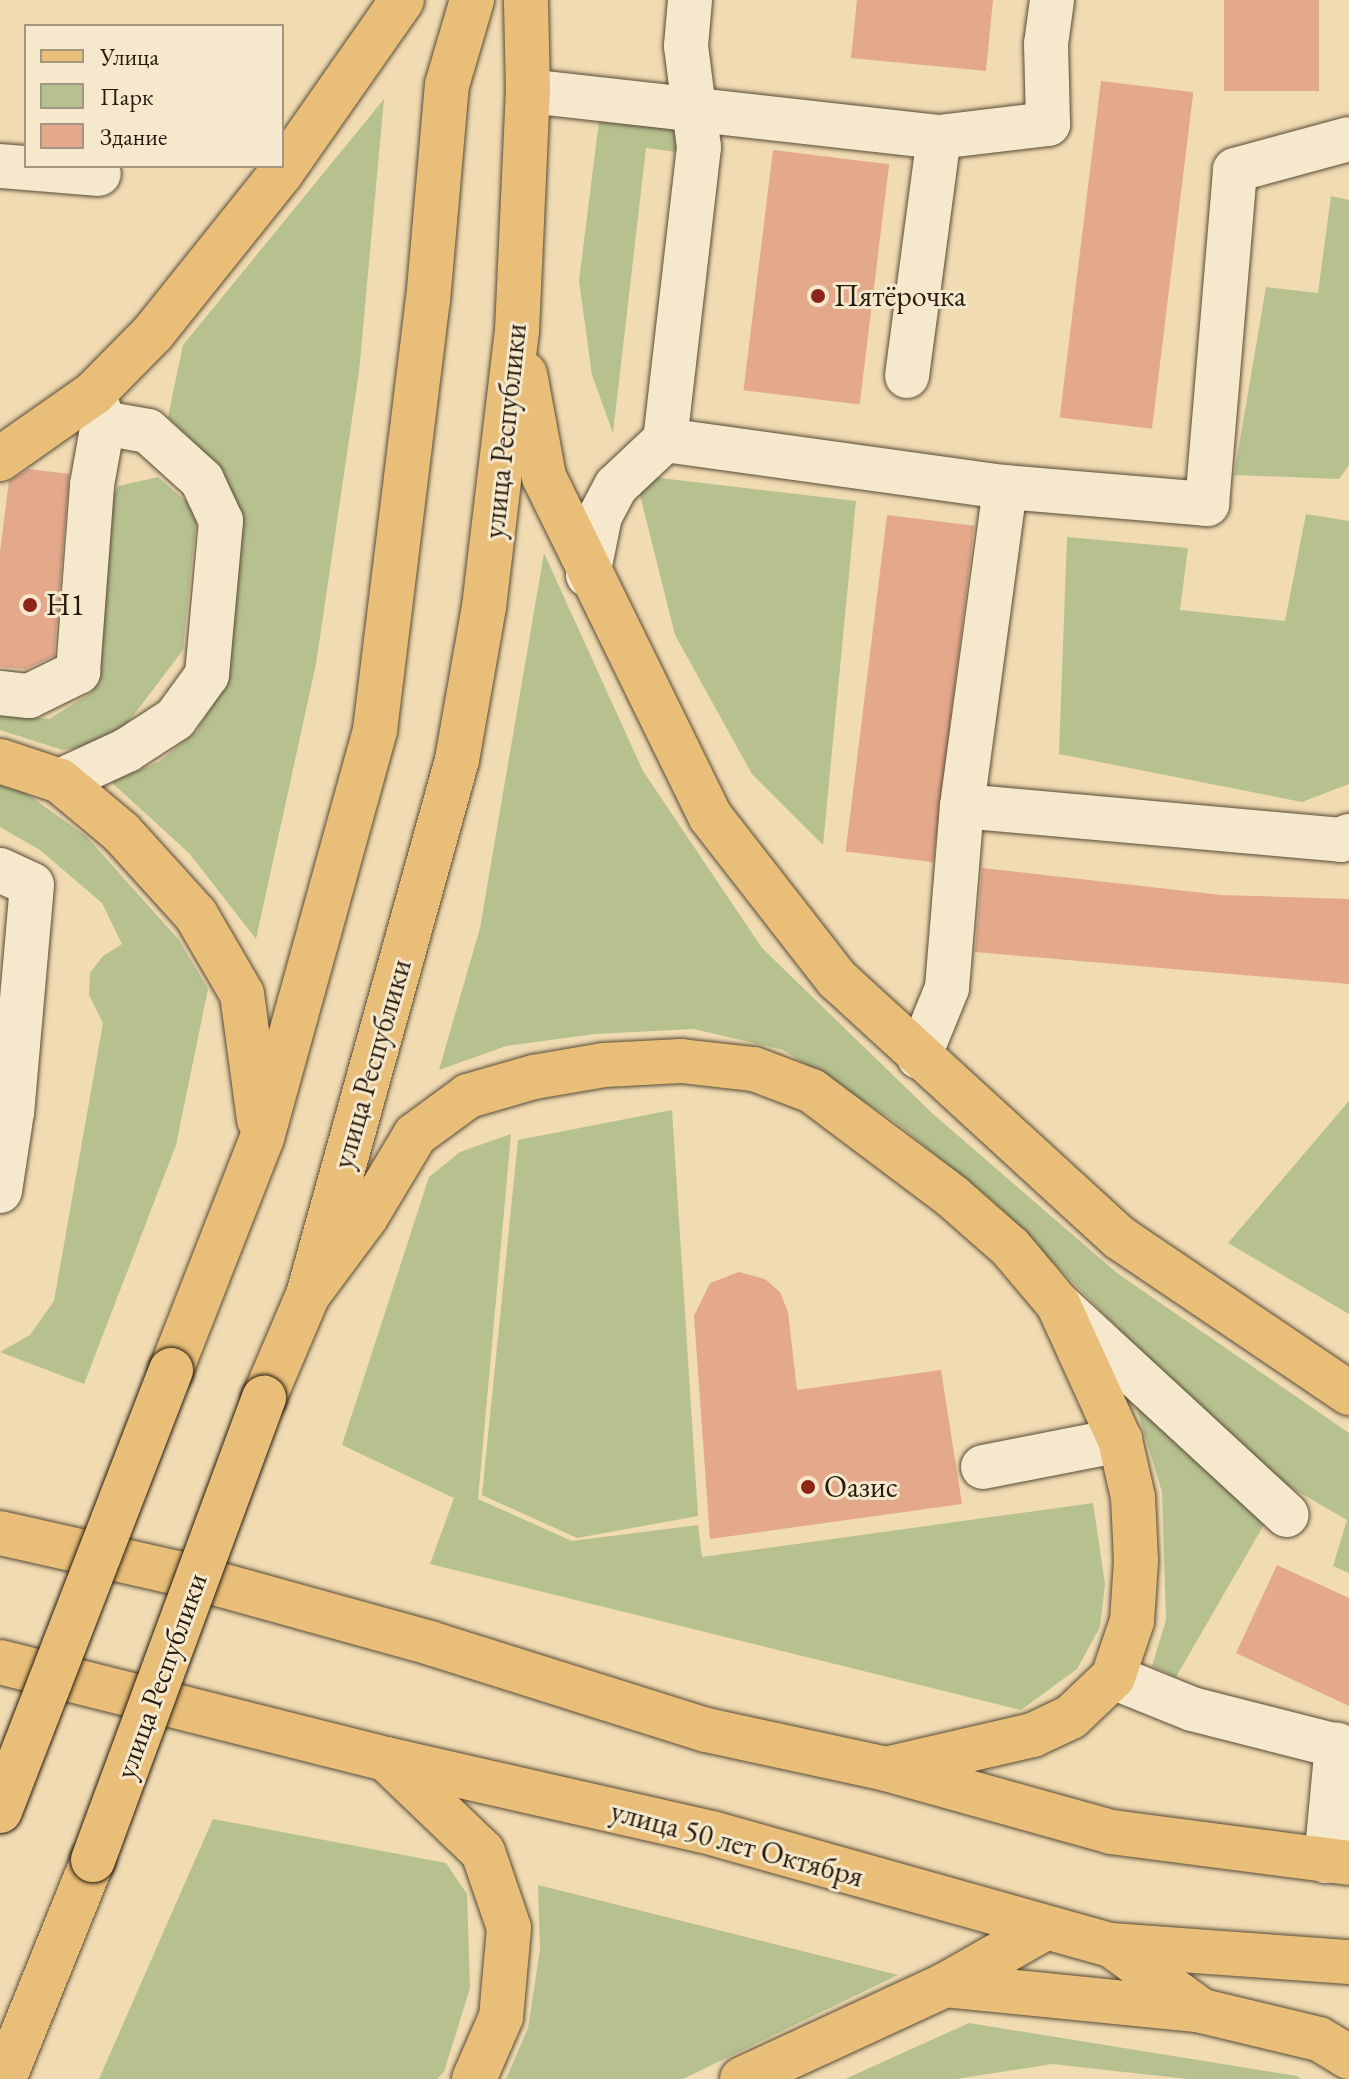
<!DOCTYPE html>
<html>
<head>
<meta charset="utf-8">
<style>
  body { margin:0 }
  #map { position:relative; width:1349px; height:2079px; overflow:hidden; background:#f0dbb2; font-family:"EB Garamond",serif }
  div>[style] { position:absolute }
  .green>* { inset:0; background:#b6c18f }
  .building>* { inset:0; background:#e4a88b; transform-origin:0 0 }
  .roads { filter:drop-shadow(0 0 2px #584b36) drop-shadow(0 0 2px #584b36) }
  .minor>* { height:44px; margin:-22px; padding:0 22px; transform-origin:22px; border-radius:22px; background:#f5e8cd }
  .major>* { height:44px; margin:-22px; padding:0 22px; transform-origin:22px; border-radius:22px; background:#e8be79 }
  .bridges { filter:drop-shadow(0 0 2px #261b0d) drop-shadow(0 0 2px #261b0d) }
  .major-bridge>* { height:44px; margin:-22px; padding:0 22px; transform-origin:22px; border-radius:22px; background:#e8be79 }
  .dots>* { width:22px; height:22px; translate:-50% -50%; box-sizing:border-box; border:4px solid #f5e8cd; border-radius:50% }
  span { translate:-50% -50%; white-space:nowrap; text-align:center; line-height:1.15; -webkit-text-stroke:6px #f5e8cd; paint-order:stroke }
  .poi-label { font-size:30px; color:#261b0d }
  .left { translate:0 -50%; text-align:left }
  .street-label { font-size:30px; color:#261b0d }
  .legend { position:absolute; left:24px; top:24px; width:260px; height:144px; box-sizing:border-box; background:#f5e8cd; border:2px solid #a29680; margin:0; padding:10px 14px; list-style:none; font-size:24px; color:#261b0d }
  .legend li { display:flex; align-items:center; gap:16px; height:40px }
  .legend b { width:40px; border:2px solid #a29680 }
</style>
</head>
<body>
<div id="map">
  <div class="green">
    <i style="clip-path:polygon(384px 99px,359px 372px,316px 664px,256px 939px,189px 853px,111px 782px,158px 762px,197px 731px,210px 708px,232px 510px,204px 452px,168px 417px,183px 345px)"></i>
    <i style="clip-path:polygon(600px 113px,663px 121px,678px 135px,684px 153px,646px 148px,613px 433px,592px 375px,579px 281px)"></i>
    <i style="clip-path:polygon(1331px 196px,1349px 200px,1349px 465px,1339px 479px,1234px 475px,1266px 287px,1318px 293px)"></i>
    <i style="clip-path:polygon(635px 475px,856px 501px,823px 845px,752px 774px,675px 635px)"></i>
    <i style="clip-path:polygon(158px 477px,197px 511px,183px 650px,120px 733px,89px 747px,62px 750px,0 730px,0 713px,49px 719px,92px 692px,108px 507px,118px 486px)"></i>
    <i style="clip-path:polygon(1306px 514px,1349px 521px,1349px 784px,1302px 802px,1059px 754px,1067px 537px,1188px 548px,1180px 610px,1285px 621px)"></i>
    <i style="clip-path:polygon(544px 553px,643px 771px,762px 948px,933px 1114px,1117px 1273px,1349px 1433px,1349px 1573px,1333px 1566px,1347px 1520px,1257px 1468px,990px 1199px,890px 1118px,783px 1050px,694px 1029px,595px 1034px,506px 1046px,439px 1070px,480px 928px)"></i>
    <i style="clip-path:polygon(0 785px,24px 792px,86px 836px,179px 940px,208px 989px,176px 1145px,84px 1384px,0 1352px,30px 1335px,54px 1301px,103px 1023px,89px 995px,90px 973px,103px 956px,122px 944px,102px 903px,40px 850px,0 827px)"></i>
    <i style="clip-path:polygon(1349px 1101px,1349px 1314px,1228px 1243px)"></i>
    <i style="clip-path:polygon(672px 1110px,698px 1516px,577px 1538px,482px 1495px,518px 1140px)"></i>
    <i style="clip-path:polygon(511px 1134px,478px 1499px,572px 1541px,698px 1525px,702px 1557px,1093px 1503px,1105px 1584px,1100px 1627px,1077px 1669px,1021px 1710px,430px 1564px,454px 1498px,342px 1445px,429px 1177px,460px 1152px)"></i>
    <i style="clip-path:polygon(1129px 1383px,1269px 1516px,1176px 1677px,1152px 1666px,1166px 1620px,1162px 1492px)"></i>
    <i style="clip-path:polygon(213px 1819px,446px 1863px,467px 1894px,470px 1988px,444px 2072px,437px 2079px,99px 2079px)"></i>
    <i style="clip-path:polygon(538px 1885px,898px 1975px,683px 2079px,506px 2079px,528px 2028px,540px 1949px)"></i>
    <i style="clip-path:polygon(969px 2023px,1297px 2076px,1301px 2079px,1188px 2079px,1052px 2064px,956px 2079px,845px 2079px)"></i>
  </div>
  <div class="building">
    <i style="clip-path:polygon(857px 0,993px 0,986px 71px,851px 58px)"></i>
    <i style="left:1224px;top:0;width:95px;height:91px"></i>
    <i style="left:1101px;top:81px;width:93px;height:339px;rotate:7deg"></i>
    <i style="left:773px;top:150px;width:117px;height:242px;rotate:7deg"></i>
    <i style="clip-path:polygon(29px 469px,69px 474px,54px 656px,26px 669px,0 667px,0 552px,9px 481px)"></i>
    <i style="left:887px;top:515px;width:88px;height:339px;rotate:7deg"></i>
    <i style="clip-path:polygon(982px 868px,1221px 895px,1349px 899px,1349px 984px,975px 952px)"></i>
    <i style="clip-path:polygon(739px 1272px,765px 1279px,780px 1292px,788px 1312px,797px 1390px,941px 1370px,962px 1504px,710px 1539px,694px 1316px,710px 1283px)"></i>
    <i style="clip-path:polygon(1277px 1565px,1349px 1598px,1349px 1706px,1236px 1653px)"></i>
  </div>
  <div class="roads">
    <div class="minor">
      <i style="left:690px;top:0;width:46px;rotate:95deg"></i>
      <i style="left:686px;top:46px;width:102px;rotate:82.7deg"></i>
      <i style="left:699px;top:147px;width:295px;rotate:96.6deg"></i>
      <i style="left:665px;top:440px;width:343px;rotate:7.9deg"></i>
      <i style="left:528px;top:91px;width:414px;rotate:6.4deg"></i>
      <i style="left:939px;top:137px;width:110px;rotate:-6.8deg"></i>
      <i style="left:1048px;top:124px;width:80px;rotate:-91.4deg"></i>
      <i style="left:1046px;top:44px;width:44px;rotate:-82.2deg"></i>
      <i style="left:0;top:166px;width:99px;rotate:4.6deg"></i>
      <i style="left:907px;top:376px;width:241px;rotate:-82.4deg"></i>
      <i style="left:588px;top:575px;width:60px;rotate:-78.5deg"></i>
      <i style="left:600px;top:516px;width:34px;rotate:-62deg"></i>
      <i style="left:616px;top:486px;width:67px;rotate:-43.2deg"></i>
      <i style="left:0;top:693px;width:29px;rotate:6deg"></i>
      <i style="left:29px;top:696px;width:55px;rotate:-26.1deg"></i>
      <i style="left:78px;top:672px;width:188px;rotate:-85.7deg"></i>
      <i style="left:92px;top:485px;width:63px;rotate:-79.9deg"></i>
      <i style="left:103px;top:423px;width:28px;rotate:-107deg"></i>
      <i style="left:60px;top:781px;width:74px;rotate:-24.8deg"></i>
      <i style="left:127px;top:750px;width:57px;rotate:-32.9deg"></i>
      <i style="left:175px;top:719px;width:54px;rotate:-54deg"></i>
      <i style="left:207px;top:675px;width:155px;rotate:-84.8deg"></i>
      <i style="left:221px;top:521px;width:45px;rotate:-114.9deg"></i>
      <i style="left:202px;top:480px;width:73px;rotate:-137.8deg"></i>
      <i style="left:148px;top:431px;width:46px;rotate:-169.9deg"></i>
      <i style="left:962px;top:806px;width:381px;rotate:5.1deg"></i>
      <i style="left:1341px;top:840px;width:9px;rotate:-27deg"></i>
      <i style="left:0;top:870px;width:35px;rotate:25deg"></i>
      <i style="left:32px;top:885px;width:228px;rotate:95deg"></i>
      <i style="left:12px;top:1112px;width:12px;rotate:-175deg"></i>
      <i style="left:919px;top:1057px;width:74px;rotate:-67.9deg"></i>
      <i style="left:947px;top:988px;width:183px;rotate:-85.3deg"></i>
      <i style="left:962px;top:806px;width:322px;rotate:-82.3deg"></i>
      <i style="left:1005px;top:487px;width:203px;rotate:4.8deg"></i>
      <i style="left:1207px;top:504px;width:335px;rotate:-85.2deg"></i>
      <i style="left:1235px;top:170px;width:118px;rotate:-15.2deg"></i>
      <i style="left:0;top:1191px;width:80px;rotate:-81.4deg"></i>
      <i style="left:1058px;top:1304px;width:311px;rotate:42.7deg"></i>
      <i style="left:983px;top:1467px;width:140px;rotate:-11.1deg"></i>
      <i style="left:1113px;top:1677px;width:85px;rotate:22.1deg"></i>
      <i style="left:1192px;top:1709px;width:162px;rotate:14.3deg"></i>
      <i style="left:1326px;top:1861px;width:117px;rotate:-84.6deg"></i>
    </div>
    <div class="major">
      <i style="left:525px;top:374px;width:105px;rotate:79.5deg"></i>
      <i style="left:544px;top:477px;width:377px;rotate:63.9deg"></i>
      <i style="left:710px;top:816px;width:207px;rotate:52.1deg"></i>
      <i style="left:837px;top:979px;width:384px;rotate:42.5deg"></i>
      <i style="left:1120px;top:1238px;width:277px;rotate:34.1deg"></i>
      <i style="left:0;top:459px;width:115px;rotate:-35.1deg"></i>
      <i style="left:94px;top:393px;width:84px;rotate:-45.5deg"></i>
      <i style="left:153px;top:333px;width:205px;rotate:-51.3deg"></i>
      <i style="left:281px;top:173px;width:211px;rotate:-55deg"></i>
      <i style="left:0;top:761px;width:63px;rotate:18.4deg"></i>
      <i style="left:60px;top:781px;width:80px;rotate:39.9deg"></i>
      <i style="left:121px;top:832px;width:112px;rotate:47.9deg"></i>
      <i style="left:196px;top:915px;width:91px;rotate:59.8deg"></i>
      <i style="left:242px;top:994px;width:127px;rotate:82.3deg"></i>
      <i style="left:308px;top:1295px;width:97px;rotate:-53.4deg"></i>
      <i style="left:366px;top:1217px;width:96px;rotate:-59.1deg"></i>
      <i style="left:415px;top:1135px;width:66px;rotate:-36.3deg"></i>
      <i style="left:468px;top:1096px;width:69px;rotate:-16.1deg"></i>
      <i style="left:534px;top:1077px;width:71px;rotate:-9.7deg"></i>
      <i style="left:604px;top:1065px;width:77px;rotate:-3deg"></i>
      <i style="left:681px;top:1061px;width:73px;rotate:6.3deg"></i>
      <i style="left:754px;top:1069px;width:62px;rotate:20.8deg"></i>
      <i style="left:812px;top:1091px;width:176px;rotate:36.9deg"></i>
      <i style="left:953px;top:1197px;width:76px;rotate:41.3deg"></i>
      <i style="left:1010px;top:1247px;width:75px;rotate:49.9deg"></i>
      <i style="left:1058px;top:1304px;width:149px;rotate:65.5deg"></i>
      <i style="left:1120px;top:1440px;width:58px;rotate:77.2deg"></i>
      <i style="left:1133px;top:1497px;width:64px;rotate:87.3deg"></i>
      <i style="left:1136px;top:1561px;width:60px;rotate:93.8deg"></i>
      <i style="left:1132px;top:1621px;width:59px;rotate:108.7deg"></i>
      <i style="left:1113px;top:1677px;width:58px;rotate:136.4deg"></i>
      <i style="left:1071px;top:1717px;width:42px;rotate:154.7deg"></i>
      <i style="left:1033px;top:1735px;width:151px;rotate:167deg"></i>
      <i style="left:171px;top:1370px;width:249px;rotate:-68.6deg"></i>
      <i style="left:262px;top:1138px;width:423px;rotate:-74.5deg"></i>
      <i style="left:375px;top:730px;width:432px;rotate:-83deg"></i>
      <i style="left:428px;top:301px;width:217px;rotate:-85deg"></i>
      <i style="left:447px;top:85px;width:89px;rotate:-73.6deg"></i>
      <i style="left:264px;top:1398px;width:112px;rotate:-66.9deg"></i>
      <i style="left:308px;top:1295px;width:555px;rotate:-74.44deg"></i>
      <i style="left:457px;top:760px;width:155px;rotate:-80deg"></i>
      <i style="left:484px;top:607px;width:278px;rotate:-83.2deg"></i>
      <i style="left:517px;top:331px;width:240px;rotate:-87.4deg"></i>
      <i style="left:528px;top:91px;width:91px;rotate:-91.3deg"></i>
      <i style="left:0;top:1533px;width:182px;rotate:12.7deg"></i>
      <i style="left:178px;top:1573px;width:262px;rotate:15.5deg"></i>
      <i style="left:430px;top:1643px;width:289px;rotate:17.5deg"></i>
      <i style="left:706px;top:1730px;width:184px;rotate:12.2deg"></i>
      <i style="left:886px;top:1769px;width:234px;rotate:15.6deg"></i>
      <i style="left:1111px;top:1832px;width:240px;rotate:7.4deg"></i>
      <i style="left:0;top:1662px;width:398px;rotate:14.1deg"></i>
      <i style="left:386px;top:1759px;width:337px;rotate:12.8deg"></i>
      <i style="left:715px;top:1834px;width:411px;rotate:15.7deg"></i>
      <i style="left:1111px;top:1945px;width:239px;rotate:4.1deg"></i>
      <i style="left:386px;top:1759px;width:134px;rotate:43.8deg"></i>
      <i style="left:483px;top:1852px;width:80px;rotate:71.1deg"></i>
      <i style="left:509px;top:1928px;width:89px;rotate:95.1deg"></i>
      <i style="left:501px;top:2017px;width:68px;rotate:113.5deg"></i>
      <i style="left:1111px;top:1945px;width:112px;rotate:36deg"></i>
      <i style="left:1202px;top:2011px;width:120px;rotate:13.5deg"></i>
      <i style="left:1319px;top:2039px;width:35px;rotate:31deg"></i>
      <i style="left:945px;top:1985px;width:253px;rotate:5.7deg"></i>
      <i style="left:4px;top:2079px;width:236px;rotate:-67.9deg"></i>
      <i style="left:742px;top:2079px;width:224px;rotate:-24.8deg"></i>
      <i style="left:945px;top:1985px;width:112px;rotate:-29.6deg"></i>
    </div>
  </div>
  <div class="bridges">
    <div class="major-bridge">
      <i style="left:0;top:1811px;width:473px;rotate:-68.8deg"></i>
      <i style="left:93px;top:1860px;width:493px;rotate:-69.7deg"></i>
    </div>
  </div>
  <div class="dots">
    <i style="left:818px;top:296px;background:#8f2418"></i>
    <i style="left:30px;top:605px;background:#8f2418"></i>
    <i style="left:808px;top:1487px;background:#8f2418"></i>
  </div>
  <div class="poi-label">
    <span class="left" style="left:834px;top:296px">Пятёрочка</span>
    <span class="left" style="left:46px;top:605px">Н1</span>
    <span class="left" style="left:824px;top:1487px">Оазис</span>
  </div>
  <div class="street-label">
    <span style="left:505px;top:431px;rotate:-84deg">улица Республики</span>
    <span style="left:372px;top:1064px;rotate:-74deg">улица Республики</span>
    <span style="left:161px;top:1676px;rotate:-70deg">улица Республики</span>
    <span style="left:737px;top:1844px;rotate:15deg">улица 50 лет Октября</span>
  </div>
  <ul class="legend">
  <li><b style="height:10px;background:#e8be79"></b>Улица</li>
  <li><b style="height:22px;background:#b6c18f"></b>Парк</li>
  <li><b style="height:22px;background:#e4a88b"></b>Здание</li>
  </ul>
</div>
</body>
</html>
